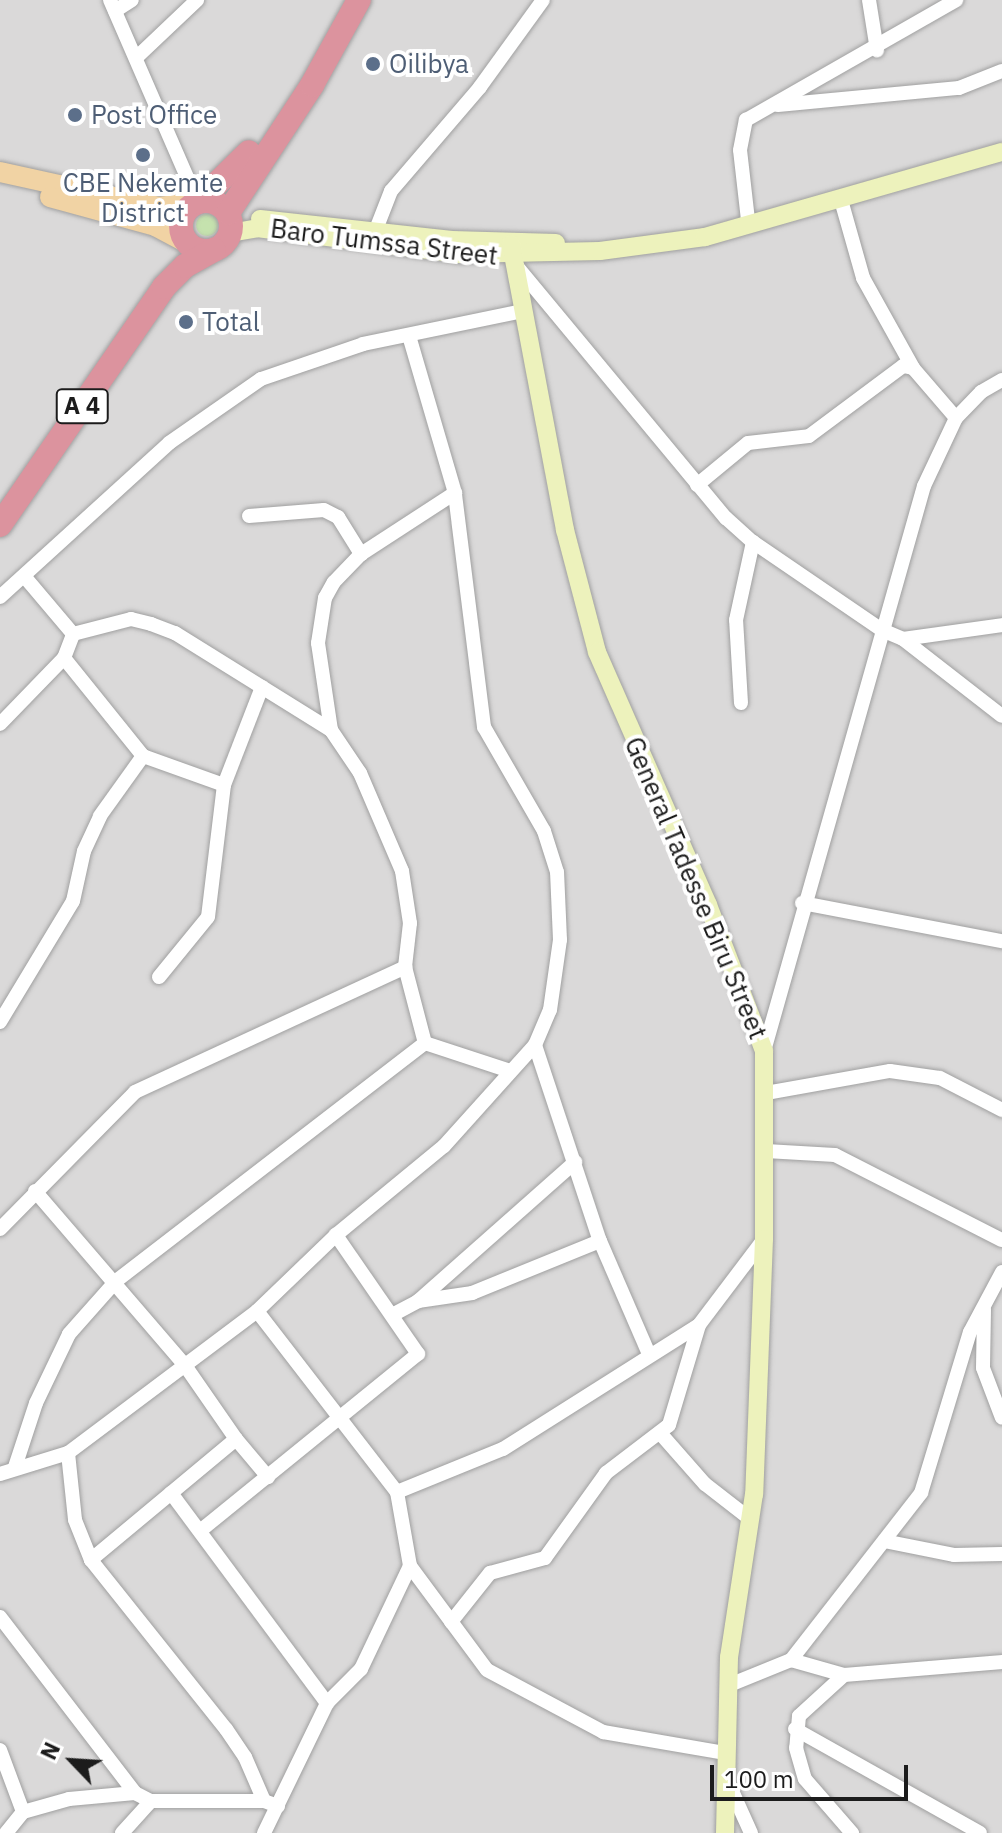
<!DOCTYPE html>
<html>
<head>
<meta charset="utf-8">
<style>
  body { margin:0 }
  #map { position:relative; width:1002px; height:1833px; overflow:hidden; background:#edeae3; font-family:"IBM Plex Sans",sans-serif }
  div>[style] { position:absolute }
  .residential>* { inset:0; background:#dad9d9; transform-origin:0 0 }
  .grass>* { inset:0; background:#c5e2ae }
  .round { border-radius:50% }
  .roads { filter:drop-shadow(0 0 2px #a0a0a0) drop-shadow(0 0 2px #a0a0a0) }
  .street>* { height:14px; margin:-7px; padding:0 7px; transform-origin:7px; border-radius:7px; background:#fff }
  .secondary>* { height:18px; margin:-9px; padding:0 9px; transform-origin:9px; border-radius:9px; background:#edf2bc }
  .primary>* { height:20px; margin:-10px; padding:0 10px; transform-origin:10px; border-radius:10px; background:#f1d3a4 }
  .highway>* { height:24px; margin:-12px; padding:0 12px; transform-origin:12px; border-radius:12px; background:#dc939e }
  .highway>.ring { margin:-12px; padding:0; box-sizing:content-box; background:none; border:24px solid #dc939e; border-radius:50% }
  .dots>* { width:22px; height:22px; translate:-50% -50%; box-sizing:border-box; border:4px solid #fff; border-radius:50% }
  span { translate:-50% -50%; white-space:nowrap; text-align:center; line-height:1.15; -webkit-text-stroke:8px #fff; paint-order:stroke }
  .shield-label span { padding:2px 6px; background:#fff; border:2px solid; border-radius:6px; -webkit-text-stroke-width:0 }
  .shield-label { font-size:24px; color:#1c1c1c; font-weight:700 }
  .service-label { font-size:26px; color:#4e5e75 }
  .left { translate:0 -50%; text-align:left }
  .street-label { font-size:26px; color:#1c1c1c }
  .north { position:absolute; left:32px; top:1721px; width:80px; height:80px; -webkit-text-stroke:6px #fff; paint-order:stroke; rotate:295deg; font-size:22px; font-weight:700; line-height:32px; text-align:center; color:#1c1c1c }
  .north::after { content:''; display:block; margin:auto; width:28px; height:36px; background:#1c1c1c; clip-path:polygon(50% 0,100% 100%,50% 72%,0 100%) }
  .scale { position:absolute; left:710px; top:1765px; width:198px; height:36px; box-sizing:border-box; border:4px solid #1c1c1c; border-top:0; padding-left:10px; font-size:24px; line-height:28px; white-space:nowrap; color:#1c1c1c; -webkit-text-stroke:6px #fff; paint-order:stroke }
</style>
</head>
<body>
<div id="map">
  <div class="residential">
    <i style="left:0;top:0;width:1002px;height:1833px"></i>
  </div>
  <div class="grass">
    <i class="round" style="left:196px;top:214px;width:22px;height:22px"></i>
  </div>
  <div class="roads">
    <div class="street">
      <i style="left:110px;top:0;width:220px;rotate:66.5deg"></i>
      <i style="left:869px;top:0;width:51px;rotate:80.9deg"></i>
      <i style="left:115px;top:11px;width:20px;rotate:-33deg"></i>
      <i style="left:137px;top:57px;width:83px;rotate:-43.5deg"></i>
      <i style="left:778px;top:105px;width:182px;rotate:-5.4deg"></i>
      <i style="left:959px;top:88px;width:46px;rotate:-21.6deg"></i>
      <i style="left:841px;top:200px;width:81px;rotate:74.2deg"></i>
      <i style="left:863px;top:278px;width:103px;rotate:60.9deg"></i>
      <i style="left:748px;top:220px;width:70px;rotate:-96.5deg"></i>
      <i style="left:740px;top:150px;width:31px;rotate:-79deg"></i>
      <i style="left:746px;top:120px;width:242px;rotate:-29.7deg"></i>
      <i style="left:375px;top:232px;width:44px;rotate:-68.7deg"></i>
      <i style="left:391px;top:191px;width:137px;rotate:-49.4deg"></i>
      <i style="left:480px;top:87px;width:107px;rotate:-54.1deg"></i>
      <i style="left:514px;top:263px;width:332px;rotate:50.3deg"></i>
      <i style="left:726px;top:518px;width:36px;rotate:42deg"></i>
      <i style="left:753px;top:542px;width:156px;rotate:34.3deg"></i>
      <i style="left:882px;top:630px;width:23px;rotate:23deg"></i>
      <i style="left:903px;top:639px;width:125px;rotate:37.9deg"></i>
      <i style="left:697px;top:485px;width:66px;rotate:-39.5deg"></i>
      <i style="left:748px;top:443px;width:61px;rotate:-6.5deg"></i>
      <i style="left:809px;top:436px;width:117px;rotate:-36.7deg"></i>
      <i style="left:903px;top:366px;width:10px;rotate:11deg"></i>
      <i style="left:913px;top:368px;width:66px;rotate:49.3deg"></i>
      <i style="left:249px;top:516px;width:75px;rotate:-4.6deg"></i>
      <i style="left:324px;top:510px;width:16px;rotate:27deg"></i>
      <i style="left:338px;top:517px;width:44px;rotate:58.1deg"></i>
      <i style="left:24px;top:576px;width:76px;rotate:49.8deg"></i>
      <i style="left:0;top:597px;width:229px;rotate:-42.3deg"></i>
      <i style="left:169px;top:443px;width:112px;rotate:-34.8deg"></i>
      <i style="left:261px;top:379px;width:108px;rotate:-18.9deg"></i>
      <i style="left:363px;top:344px;width:163px;rotate:-11.7deg"></i>
      <i style="left:73px;top:634px;width:60px;rotate:-14.5deg"></i>
      <i style="left:131px;top:619px;width:21px;rotate:14deg"></i>
      <i style="left:151px;top:624px;width:26px;rotate:21deg"></i>
      <i style="left:175px;top:633px;width:184px;rotate:31.9deg"></i>
      <i style="left:331px;top:730px;width:52px;rotate:56deg"></i>
      <i style="left:360px;top:773px;width:107px;rotate:66.8deg"></i>
      <i style="left:402px;top:871px;width:53px;rotate:81.3deg"></i>
      <i style="left:410px;top:923px;width:44px;rotate:96.5deg"></i>
      <i style="left:405px;top:967px;width:79px;rotate:75.3deg"></i>
      <i style="left:425px;top:1043px;width:89px;rotate:18.2deg"></i>
      <i style="left:903px;top:639px;width:100px;rotate:-8deg"></i>
      <i style="left:64px;top:658px;width:126px;rotate:51.1deg"></i>
      <i style="left:143px;top:756px;width:86px;rotate:19.7deg"></i>
      <i style="left:741px;top:703px;width:83px;rotate:-93.4deg"></i>
      <i style="left:736px;top:620px;width:80px;rotate:-77.7deg"></i>
      <i style="left:0;top:724px;width:92px;rotate:-45.9deg"></i>
      <i style="left:64px;top:658px;width:26px;rotate:-69deg"></i>
      <i style="left:331px;top:730px;width:88px;rotate:-98.5deg"></i>
      <i style="left:318px;top:643px;width:46px;rotate:-81.2deg"></i>
      <i style="left:325px;top:598px;width:18px;rotate:-61deg"></i>
      <i style="left:334px;top:582px;width:39px;rotate:-46deg"></i>
      <i style="left:361px;top:554px;width:112px;rotate:-33deg"></i>
      <i style="left:802px;top:903px;width:204px;rotate:10.8deg"></i>
      <i style="left:159px;top:977px;width:77px;rotate:-50.8deg"></i>
      <i style="left:208px;top:917px;width:133px;rotate:-83.1deg"></i>
      <i style="left:224px;top:785px;width:105px;rotate:-68.8deg"></i>
      <i style="left:0;top:1022px;width:141px;rotate:-58.9deg"></i>
      <i style="left:73px;top:901px;width:51px;rotate:-77.6deg"></i>
      <i style="left:84px;top:851px;width:38px;rotate:-65deg"></i>
      <i style="left:100px;top:816px;width:74px;rotate:-54.4deg"></i>
      <i style="left:535px;top:1045px;width:206px;rotate:71.7deg"></i>
      <i style="left:600px;top:1241px;width:123px;rotate:66.6deg"></i>
      <i style="left:764px;top:1051px;width:587px;rotate:-74.19deg"></i>
      <i style="left:924px;top:486px;width:75px;rotate:-64.8deg"></i>
      <i style="left:956px;top:418px;width:36px;rotate:-46deg"></i>
      <i style="left:981px;top:392px;width:24px;rotate:-30deg"></i>
      <i style="left:766px;top:1093px;width:126px;rotate:-10.1deg"></i>
      <i style="left:890px;top:1071px;width:50px;rotate:8deg"></i>
      <i style="left:940px;top:1078px;width:70px;rotate:27.3deg"></i>
      <i style="left:766px;top:1151px;width:69px;rotate:3.3deg"></i>
      <i style="left:835px;top:1155px;width:187px;rotate:27deg"></i>
      <i style="left:35px;top:1191px;width:228px;rotate:49.3deg"></i>
      <i style="left:184px;top:1364px;width:91px;rotate:55.3deg"></i>
      <i style="left:236px;top:1439px;width:189px;rotate:140.2deg"></i>
      <i style="left:0;top:1229px;width:192px;rotate:-45.4deg"></i>
      <i style="left:135px;top:1092px;width:298px;rotate:-24.8deg"></i>
      <i style="left:418px;top:1301px;width:55px;rotate:-8.4deg"></i>
      <i style="left:472px;top:1293px;width:138px;rotate:-22.1deg"></i>
      <i style="left:984px;top:1310px;width:58px;rotate:91deg"></i>
      <i style="left:983px;top:1368px;width:53px;rotate:69.2deg"></i>
      <i style="left:257px;top:1311px;width:229px;rotate:52.3deg"></i>
      <i style="left:397px;top:1492px;width:75px;rotate:80deg"></i>
      <i style="left:410px;top:1566px;width:129px;rotate:53.5deg"></i>
      <i style="left:487px;top:1670px;width:132px;rotate:28.1deg"></i>
      <i style="left:603px;top:1732px;width:123px;rotate:9.8deg"></i>
      <i style="left:394px;top:1314px;width:27px;rotate:-28deg"></i>
      <i style="left:418px;top:1301px;width:210px;rotate:-41.5deg"></i>
      <i style="left:660px;top:1433px;width:68px;rotate:48.6deg"></i>
      <i style="left:705px;top:1484px;width:57px;rotate:37.9deg"></i>
      <i style="left:236px;top:1439px;width:50px;rotate:49.9deg"></i>
      <i style="left:68px;top:1453px;width:67px;rotate:84deg"></i>
      <i style="left:75px;top:1520px;width:43px;rotate:68.2deg"></i>
      <i style="left:91px;top:1560px;width:216px;rotate:51.4deg"></i>
      <i style="left:226px;top:1729px;width:34px;rotate:56deg"></i>
      <i style="left:245px;top:1757px;width:48px;rotate:66.6deg"></i>
      <i style="left:264px;top:1801px;width:15px;rotate:20deg"></i>
      <i style="left:15px;top:1467px;width:67px;rotate:-71.8deg"></i>
      <i style="left:36px;top:1403px;width:76px;rotate:-64.4deg"></i>
      <i style="left:69px;top:1334px;width:71px;rotate:-48.4deg"></i>
      <i style="left:116px;top:1281px;width:390px;rotate:-37.6deg"></i>
      <i style="left:0;top:1474px;width:71px;rotate:-17.2deg"></i>
      <i style="left:68px;top:1453px;width:236px;rotate:-36.9deg"></i>
      <i style="left:257px;top:1311px;width:110px;rotate:-43.9deg"></i>
      <i style="left:336px;top:1235px;width:140px;rotate:-39.5deg"></i>
      <i style="left:444px;top:1146px;width:136px;rotate:-48deg"></i>
      <i style="left:535px;top:1045px;width:38px;rotate:-67deg"></i>
      <i style="left:550px;top:1010px;width:71px;rotate:-81.9deg"></i>
      <i style="left:560px;top:940px;width:68px;rotate:-92.5deg"></i>
      <i style="left:557px;top:872px;width:43px;rotate:-107.6deg"></i>
      <i style="left:544px;top:831px;width:120px;rotate:-120deg"></i>
      <i style="left:484px;top:727px;width:236px;rotate:-97.1deg"></i>
      <i style="left:455px;top:493px;width:164px;rotate:-106.3deg"></i>
      <i style="left:397px;top:1492px;width:114px;rotate:-22.1deg"></i>
      <i style="left:503px;top:1449px;width:232px;rotate:-32.3deg"></i>
      <i style="left:171px;top:1493px;width:262px;rotate:53.4deg"></i>
      <i style="left:200px;top:1531px;width:281px;rotate:-39.1deg"></i>
      <i style="left:418px;top:1354px;width:145px;rotate:-124.6deg"></i>
      <i style="left:884px;top:1541px;width:71px;rotate:11.3deg"></i>
      <i style="left:954px;top:1555px;width:48px;rotate:-1.2deg"></i>
      <i style="left:0;top:1617px;width:222px;rotate:52.5deg"></i>
      <i style="left:135px;top:1793px;width:18px;rotate:27deg"></i>
      <i style="left:151px;top:1801px;width:113px"></i>
      <i style="left:451px;top:1622px;width:63px;rotate:-51.5deg"></i>
      <i style="left:490px;top:1573px;width:57px;rotate:-15.3deg"></i>
      <i style="left:545px;top:1558px;width:105px;rotate:-54.3deg"></i>
      <i style="left:606px;top:1473px;width:79px;rotate:-37.3deg"></i>
      <i style="left:669px;top:1425px;width:104px;rotate:-73.3deg"></i>
      <i style="left:699px;top:1325px;width:108px;rotate:-52.9deg"></i>
      <i style="left:791px;top:1660px;width:55px;rotate:15.8deg"></i>
      <i style="left:844px;top:1675px;width:159px;rotate:-4.7deg"></i>
      <i style="left:844px;top:1675px;width:61px;rotate:137.7deg"></i>
      <i style="left:799px;top:1716px;width:32px;rotate:95deg"></i>
      <i style="left:796px;top:1748px;width:32px;rotate:74deg"></i>
      <i style="left:805px;top:1779px;width:72px;rotate:49deg"></i>
      <i style="left:727px;top:1686px;width:69px;rotate:-22.1deg"></i>
      <i style="left:791px;top:1660px;width:212px;rotate:-52.1deg"></i>
      <i style="left:921px;top:1493px;width:168px;rotate:-73.1deg"></i>
      <i style="left:970px;top:1332px;width:68px;rotate:-61.9deg"></i>
      <i style="left:795px;top:1729px;width:212px;rotate:29.3deg"></i>
      <i style="left:0;top:1750px;width:66px;rotate:69.6deg"></i>
      <i style="left:728px;top:1782px;width:56px;rotate:65.7deg"></i>
      <i style="left:6px;top:1833px;width:27px;rotate:-51deg"></i>
      <i style="left:23px;top:1812px;width:48px;rotate:-15.8deg"></i>
      <i style="left:69px;top:1799px;width:66px;rotate:-5.2deg"></i>
      <i style="left:122px;top:1833px;width:43px;rotate:-47.8deg"></i>
      <i style="left:264px;top:1833px;width:144px;rotate:-64.1deg"></i>
      <i style="left:327px;top:1703px;width:48px;rotate:-45deg"></i>
      <i style="left:361px;top:1669px;width:114px;rotate:-64.6deg"></i>
    </div>
    <div class="secondary">
      <i style="left:260px;top:219px;width:193px;rotate:6.2deg"></i>
      <i style="left:452px;top:240px;width:104px;rotate:1.7deg"></i>
      <i style="left:230px;top:233px;width:27px;rotate:-10deg"></i>
      <i style="left:257px;top:228px;width:205px;rotate:7.3deg"></i>
      <i style="left:460px;top:254px;width:140px;rotate:-1.2deg"></i>
      <i style="left:600px;top:251px;width:106px;rotate:-7.6deg"></i>
      <i style="left:705px;top:237px;width:309px;rotate:-16deg"></i>
      <i style="left:511px;top:244px;width:291px;rotate:79.3deg"></i>
      <i style="left:565px;top:530px;width:126px;rotate:75.3deg"></i>
      <i style="left:597px;top:652px;width:276px;rotate:66.3deg"></i>
      <i style="left:708px;top:905px;width:156px;rotate:69deg"></i>
      <i style="left:764px;top:1051px;width:188px;rotate:90deg"></i>
      <i style="left:764px;top:1239px;width:255px;rotate:92.2deg"></i>
      <i style="left:754px;top:1494px;width:165px;rotate:98.7deg"></i>
      <i style="left:729px;top:1657px;width:176px;rotate:91.3deg"></i>
    </div>
    <div class="primary">
      <i style="left:0;top:172px;width:163px;rotate:12.4deg"></i>
      <i style="left:159px;top:207px;width:39px;rotate:-7deg"></i>
      <i style="left:50px;top:197px;width:109px;rotate:15.4deg"></i>
      <i style="left:155px;top:226px;width:40px;rotate:28deg"></i>
    </div>
    <div class="highway">
      <i class="ring" style="left:181px;top:201px;width:26px;height:26px"></i>
      <i style="left:198px;top:202px;width:71px;rotate:-44.4deg"></i>
      <i style="left:228px;top:213px;width:153px;rotate:-56.7deg"></i>
      <i style="left:312px;top:85px;width:97px;rotate:-61.1deg"></i>
      <i style="left:0;top:525px;width:289px;rotate:-55.4deg"></i>
      <i style="left:164px;top:287px;width:30px;rotate:-45deg"></i>
      <i style="left:185px;top:266px;width:33px;rotate:-29deg"></i>
    </div>
  </div>
  <div class="dots">
    <i style="left:373px;top:64px;background:#5c6f8a"></i>
    <i style="left:75px;top:115px;background:#5c6f8a"></i>
    <i style="left:143px;top:155px;background:#5c6f8a"></i>
    <i style="left:186px;top:322px;background:#5c6f8a"></i>
  </div>
  <div class="shield-label">
    <span style="left:82px;top:406px">A 4</span>
  </div>
  <div class="service-label">
    <span class="left" style="left:389px;top:64px">Oilibya</span>
    <span class="left" style="left:91px;top:115px">Post Office</span>
    <span style="left:143px;top:198px">CBE Nekemte<br>District</span>
    <span class="left" style="left:202px;top:322px">Total</span>
  </div>
  <div class="street-label">
    <span style="left:384px;top:242px;rotate:7deg">Baro Tumssa Street</span>
    <span style="left:696px;top:888px;rotate:67deg">General Tadesse Biru Street</span>
  </div>
  <div class="north">N</div>
  <div class="scale">100 m</div>
</div>
</body>
</html>
